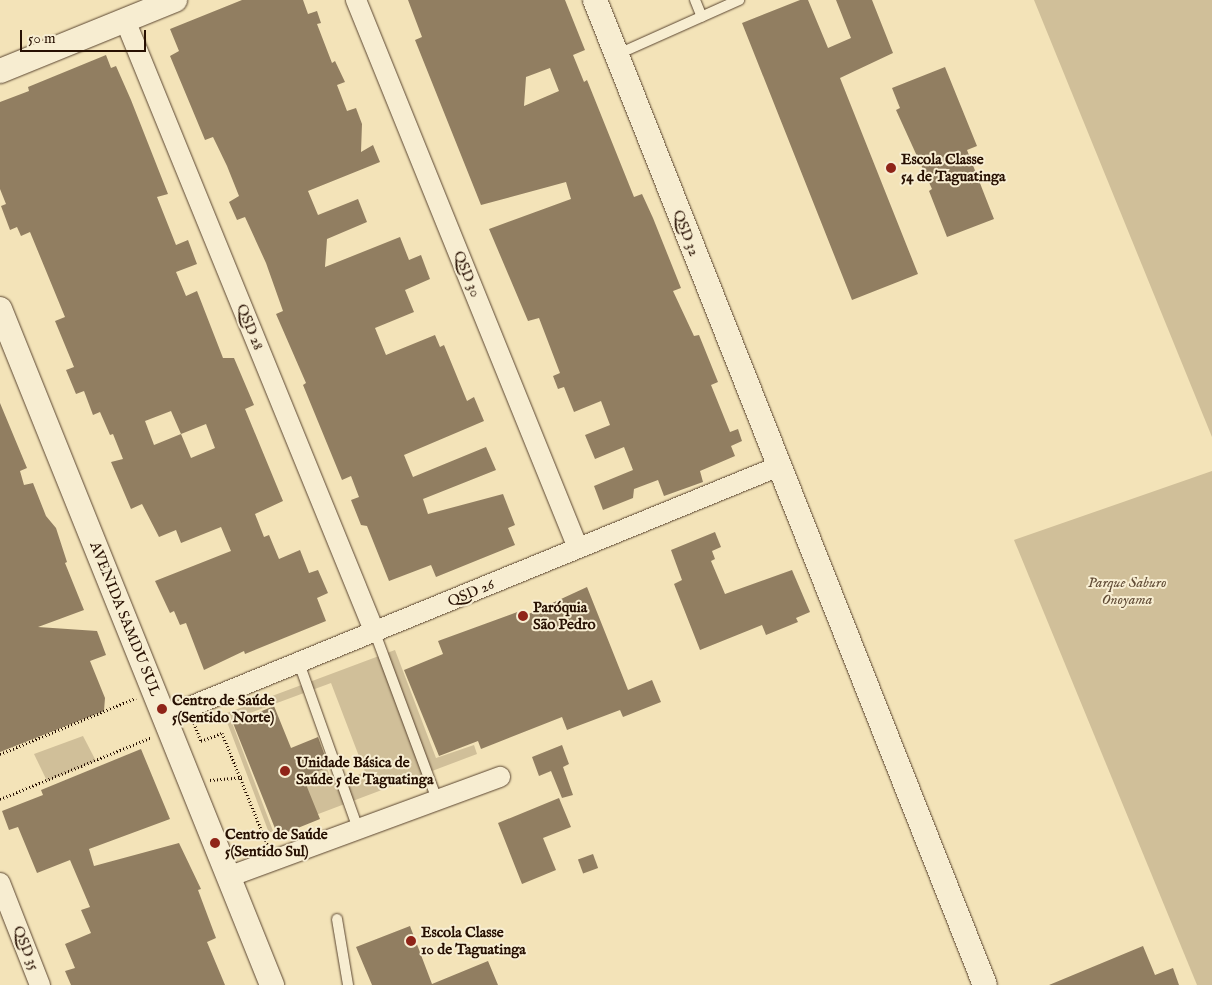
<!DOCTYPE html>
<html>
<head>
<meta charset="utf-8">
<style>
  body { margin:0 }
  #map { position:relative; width:1212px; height:985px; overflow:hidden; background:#f3e3b8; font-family:"IM FELL English",serif }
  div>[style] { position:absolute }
  .green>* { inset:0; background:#d0bf99 }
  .building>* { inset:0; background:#917e61; transform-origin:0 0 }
  .path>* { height:3px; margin-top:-1.5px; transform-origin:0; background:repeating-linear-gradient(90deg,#271002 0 1px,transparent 0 3.5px) }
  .roads { filter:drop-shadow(0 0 1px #5a4530) drop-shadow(0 0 1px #5a4530) }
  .service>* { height:10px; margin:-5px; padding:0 5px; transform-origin:5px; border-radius:5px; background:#f7edd1 }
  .minor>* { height:20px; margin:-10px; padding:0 10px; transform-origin:10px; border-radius:10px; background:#f7edd1 }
  .tertiary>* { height:24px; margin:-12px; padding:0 12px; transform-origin:12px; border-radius:12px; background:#f7edd1 }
  .dots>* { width:14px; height:14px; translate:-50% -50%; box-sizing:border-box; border:2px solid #f7edd1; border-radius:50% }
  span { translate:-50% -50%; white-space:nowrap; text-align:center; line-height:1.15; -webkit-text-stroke:4px #f7edd1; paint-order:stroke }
  .poi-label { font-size:15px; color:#271002; font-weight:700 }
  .left { translate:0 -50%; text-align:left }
  .street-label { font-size:15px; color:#271002 }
  .park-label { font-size:15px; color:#624d37; font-style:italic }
  .scale { position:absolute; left:20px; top:30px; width:126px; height:22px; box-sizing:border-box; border:2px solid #271002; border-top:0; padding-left:6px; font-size:15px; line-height:18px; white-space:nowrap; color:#271002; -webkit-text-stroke:4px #f7edd1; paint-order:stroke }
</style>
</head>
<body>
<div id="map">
  <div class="green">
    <i style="clip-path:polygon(1034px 0,1212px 0,1212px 437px)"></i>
    <i style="clip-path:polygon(1212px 471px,1212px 985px,1197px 985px,1014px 540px)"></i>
    <i style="clip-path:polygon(395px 650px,436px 758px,474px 745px,477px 754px,313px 816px,297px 773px,325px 763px,333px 784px,365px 772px,331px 683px,231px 720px,273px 831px,269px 833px,224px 714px)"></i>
    <i style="clip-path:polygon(83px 736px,96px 761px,47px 781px,34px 754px)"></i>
  </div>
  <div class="building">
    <i style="clip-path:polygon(242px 0,303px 0,308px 14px,317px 11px,321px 23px,317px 24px,332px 63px,335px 61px,345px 82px,337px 85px,347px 111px,356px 108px,362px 124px,361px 152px,373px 145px,380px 162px,308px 191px,318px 215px,358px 199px,367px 222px,327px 239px,325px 267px,400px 237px,409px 260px,421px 255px,430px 279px,405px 290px,414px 312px,375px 328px,386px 355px,435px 335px,440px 347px,444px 345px,467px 401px,474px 397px,484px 421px,404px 455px,413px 477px,486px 447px,496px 470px,423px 499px,428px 514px,503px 494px,515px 525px,508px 528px,515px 545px,436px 577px,431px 565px,389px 581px,367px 526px,361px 525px,351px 500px,359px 497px,351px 476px,342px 480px,303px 385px,306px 383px,276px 314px,283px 311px,266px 263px,245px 217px,237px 220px,229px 202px,239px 196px,227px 166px,213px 137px,205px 140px,170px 56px,179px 51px,170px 29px)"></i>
    <i style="clip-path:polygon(evenodd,408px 0,565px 0,585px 50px,573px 55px,584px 82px,587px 80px,634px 197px,642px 194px,653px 218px,681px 288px,673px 291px,694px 336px,699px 335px,718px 382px,711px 385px,730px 432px,738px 429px,742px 441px,731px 446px,735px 456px,700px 471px,703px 482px,664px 496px,658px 480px,634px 489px,633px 498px,603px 510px,594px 486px,633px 470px,624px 447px,595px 459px,585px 435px,610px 425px,601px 401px,574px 412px,564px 387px,558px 389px,553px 376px,560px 373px,539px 318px,528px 321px,489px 229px,571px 199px,566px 182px,481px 205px,415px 40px,422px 37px,408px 0,550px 68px,559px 91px,524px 106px,526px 77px,550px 68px)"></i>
    <i style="clip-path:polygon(800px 0,808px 0,828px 48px,851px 38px,836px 0,872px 0,893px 53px,840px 78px,918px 274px,852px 300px,742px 23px)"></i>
    <i style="clip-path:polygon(evenodd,106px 55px,111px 68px,116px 66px,131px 100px,168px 194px,157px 197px,176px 245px,188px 240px,197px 264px,176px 272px,186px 296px,197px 291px,223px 358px,234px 358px,254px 405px,245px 409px,283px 501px,255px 514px,264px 537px,269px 535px,279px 559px,300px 550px,309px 573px,318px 570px,328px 593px,317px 598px,326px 621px,245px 654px,244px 651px,204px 670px,186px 623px,180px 625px,174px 611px,170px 613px,155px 581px,231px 551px,221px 527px,181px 543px,176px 530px,159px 537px,142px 504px,131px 509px,111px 462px,123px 459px,113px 434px,110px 435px,100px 412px,93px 415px,84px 391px,76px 394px,66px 370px,74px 367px,55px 321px,65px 317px,30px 232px,21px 236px,17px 227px,10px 230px,1px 206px,6px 204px,0 189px,0 102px,29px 91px,28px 87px,106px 55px,171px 411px,181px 434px,154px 445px,145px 421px,171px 411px,106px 55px,206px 424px,215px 448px,191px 458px,181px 434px,206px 424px)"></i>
    <i style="clip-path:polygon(945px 67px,977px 146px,967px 150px,994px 219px,947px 237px,929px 191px,932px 189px,896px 110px,900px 108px,892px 88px)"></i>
    <i style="clip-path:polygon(0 403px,27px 468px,20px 471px,24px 485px,33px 483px,46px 516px,56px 528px,67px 562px,65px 563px,84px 610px,38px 627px,97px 631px,106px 655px,90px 661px,105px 698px,104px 711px,0 752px)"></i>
    <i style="clip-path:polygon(715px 532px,721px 547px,712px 551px,715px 559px,711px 561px,725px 594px,792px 570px,810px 612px,796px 618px,798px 622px,766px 635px,762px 625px,700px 650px,674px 584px,682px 580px,671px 550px)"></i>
    <i style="clip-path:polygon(587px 587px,628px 690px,652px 680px,661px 702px,623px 717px,620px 710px,567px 730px,562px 717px,481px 749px,478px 741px,439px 756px,404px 670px,443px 654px,438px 641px,520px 611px,522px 617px)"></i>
    <i style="clip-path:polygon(274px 706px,291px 748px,318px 737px,329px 767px,303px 777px,320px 819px,278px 836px,233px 723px)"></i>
    <i style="clip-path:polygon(562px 745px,569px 764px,563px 767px,573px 795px,562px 798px,551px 771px,539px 776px,532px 757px)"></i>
    <i style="clip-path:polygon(141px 749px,170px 819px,89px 849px,94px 866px,179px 843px,201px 889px,198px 890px,216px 938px,207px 942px,225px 985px,71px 985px,65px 971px,75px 968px,65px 944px,91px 933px,81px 910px,90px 907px,70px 860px,37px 873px,18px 827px,9px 830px,2px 811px,43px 795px,41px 790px)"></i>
    <i style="clip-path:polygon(559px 798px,571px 827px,543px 838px,556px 870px,522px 884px,498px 823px)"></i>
    <i style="left:593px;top:854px;width:15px;height:16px;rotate:70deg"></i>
    <i style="clip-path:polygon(410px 926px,432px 984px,488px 961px,498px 985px,372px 985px,356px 947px)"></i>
    <i style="clip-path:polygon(1143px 946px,1155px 975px,1173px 968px,1179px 985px,1049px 985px)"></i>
  </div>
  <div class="path">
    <i style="left:194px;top:723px;width:19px;rotate:69deg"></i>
    <i style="left:201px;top:741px;width:22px;rotate:-21deg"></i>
    <i style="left:222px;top:733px;width:120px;rotate:67.9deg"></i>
    <i style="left:0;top:754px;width:147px;rotate:-22.4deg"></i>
    <i style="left:210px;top:780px;width:32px;rotate:-5deg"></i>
    <i style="left:0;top:799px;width:164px;rotate:-22.2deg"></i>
  </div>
  <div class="roads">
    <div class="service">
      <i style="left:695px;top:0;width:18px;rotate:68deg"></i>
      <i style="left:616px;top:55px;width:135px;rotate:-24.1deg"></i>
      <i style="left:375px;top:633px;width:178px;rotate:69.6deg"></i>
      <i style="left:299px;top:663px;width:176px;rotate:70.4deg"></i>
      <i style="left:337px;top:919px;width:67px;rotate:80.5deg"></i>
    </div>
    <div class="minor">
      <i style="left:356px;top:0;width:591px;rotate:67.95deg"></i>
      <i style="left:125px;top:20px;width:662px;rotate:67.81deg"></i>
      <i style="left:165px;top:717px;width:661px;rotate:-22.22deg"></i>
      <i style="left:228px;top:877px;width:290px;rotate:-20.2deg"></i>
      <i style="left:0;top:883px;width:110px;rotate:68.6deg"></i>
    </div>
    <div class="tertiary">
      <i style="left:595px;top:0;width:1059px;rotate:68.4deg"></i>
      <i style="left:0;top:71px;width:189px;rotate:-22.1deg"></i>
      <i style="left:0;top:309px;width:729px;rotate:68.08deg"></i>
    </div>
  </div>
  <div class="dots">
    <i style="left:891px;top:168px;background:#8f2418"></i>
    <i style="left:523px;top:616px;background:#8f2418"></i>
    <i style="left:162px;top:709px;background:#8f2418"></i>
    <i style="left:285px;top:771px;background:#8f2418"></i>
    <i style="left:215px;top:843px;background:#8f2418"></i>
    <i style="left:411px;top:941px;background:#8f2418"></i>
  </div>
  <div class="poi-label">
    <span class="left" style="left:901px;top:168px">Escola Classe<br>54 de Taguatinga</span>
    <span class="left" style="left:533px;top:616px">Paróquia<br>São Pedro</span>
    <span class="left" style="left:172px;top:709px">Centro de Saúde<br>5(Sentido Norte)</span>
    <span class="left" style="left:296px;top:771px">Unidade Básica de<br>Saúde 5 de Taguatinga</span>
    <span class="left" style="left:225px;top:843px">Centro de Saúde<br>5(Sentido Sul)</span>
    <span class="left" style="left:421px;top:941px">Escola Classe<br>10 de Taguatinga</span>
  </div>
  <div class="street-label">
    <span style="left:686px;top:233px;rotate:69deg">QSD 32</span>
    <span style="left:467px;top:274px;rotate:68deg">QSD 30</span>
    <span style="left:250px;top:327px;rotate:68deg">QSD 28</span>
    <span style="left:471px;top:593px;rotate:-23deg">QSD 26</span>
    <span style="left:125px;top:619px;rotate:68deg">AVENIDA SAMDU SUL</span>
    <span style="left:26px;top:948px;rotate:68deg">QSD 35</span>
  </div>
  <div class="park-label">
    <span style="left:1127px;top:591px">Parque Saburo<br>Onoyama</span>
  </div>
  <div class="scale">50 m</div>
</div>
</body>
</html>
